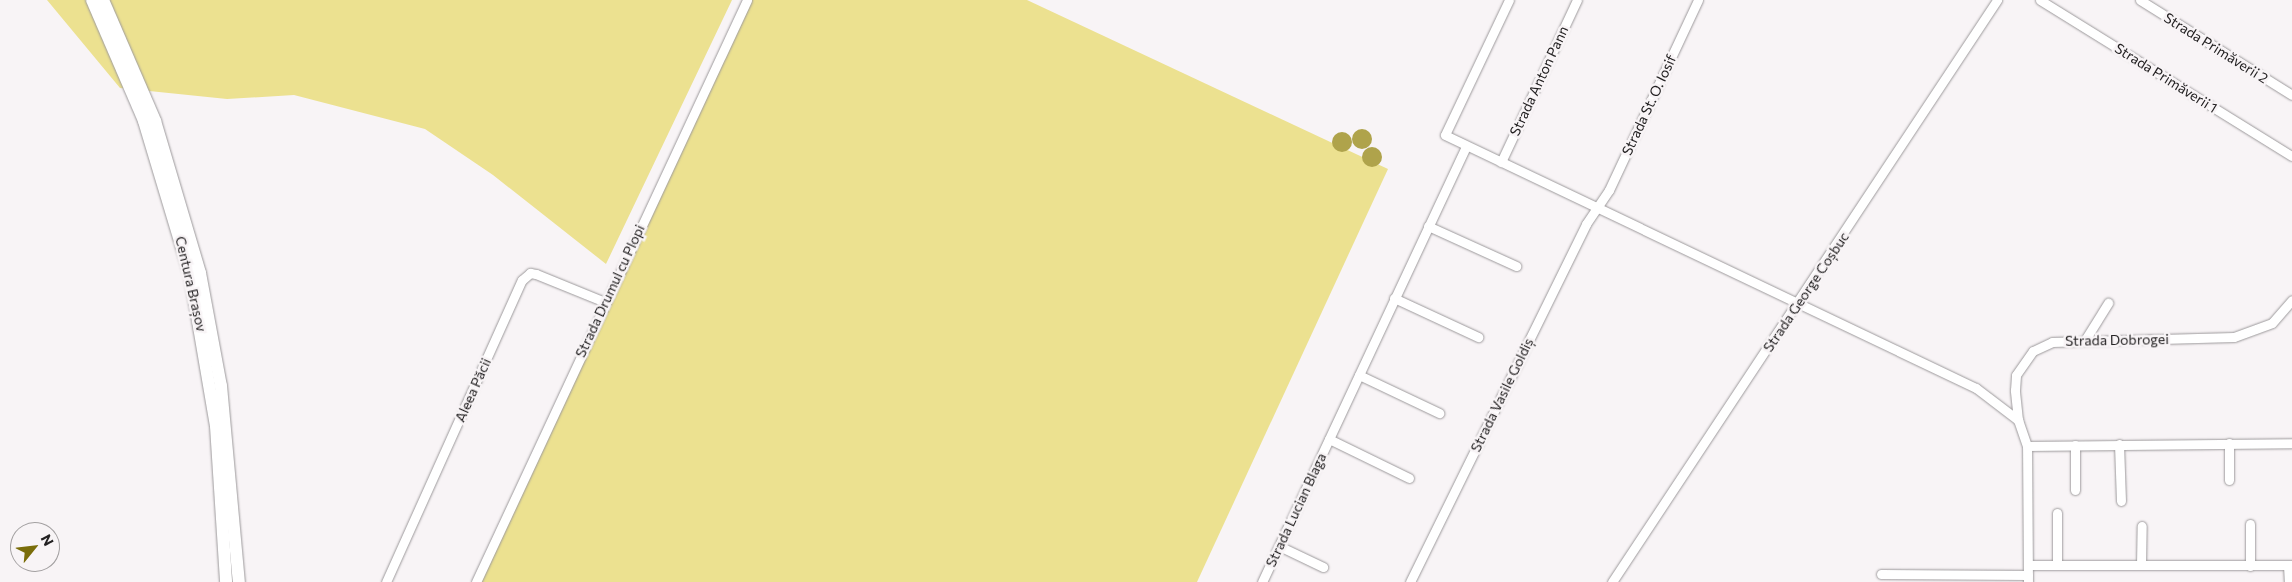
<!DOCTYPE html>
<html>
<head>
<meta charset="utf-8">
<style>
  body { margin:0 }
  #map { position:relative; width:2292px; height:582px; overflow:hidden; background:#f8f4f6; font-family:Commissioner,sans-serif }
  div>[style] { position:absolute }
  .green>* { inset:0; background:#ece190 }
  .water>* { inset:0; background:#afa34b }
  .round { border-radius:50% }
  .roads { filter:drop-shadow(0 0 1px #9c999b) drop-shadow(0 0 1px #9c999b) }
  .minor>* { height:9px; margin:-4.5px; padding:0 4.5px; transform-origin:4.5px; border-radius:4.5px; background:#fff }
  .highway>* { height:12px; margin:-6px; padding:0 6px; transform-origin:6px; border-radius:6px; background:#fff }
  span { translate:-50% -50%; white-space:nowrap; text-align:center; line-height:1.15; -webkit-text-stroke:5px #f8f4f6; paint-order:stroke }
  .street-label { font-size:14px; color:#232122 }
  .north { position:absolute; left:10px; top:522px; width:50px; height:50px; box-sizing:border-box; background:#f8f4f6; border:1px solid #a3a0a1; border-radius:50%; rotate:61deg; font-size:14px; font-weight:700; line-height:20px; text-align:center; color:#232122 }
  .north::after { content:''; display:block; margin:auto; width:18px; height:22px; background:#7a6d0a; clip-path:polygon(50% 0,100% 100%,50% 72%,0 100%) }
</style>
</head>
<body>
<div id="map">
  <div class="green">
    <i style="clip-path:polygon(47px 0,732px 0,606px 264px,493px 175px,425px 129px,294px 95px,227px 99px,120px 88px)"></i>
    <i style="clip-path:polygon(751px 0,1027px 0,1388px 169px,1197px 582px,473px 582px)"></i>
  </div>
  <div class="water">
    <i class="round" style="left:1352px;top:129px;width:20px;height:20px"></i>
    <i class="round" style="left:1332px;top:132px;width:20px;height:20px"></i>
    <i class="round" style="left:1362px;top:147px;width:20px;height:20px"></i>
  </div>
  <div class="roads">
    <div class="minor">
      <i style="left:1509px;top:0;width:149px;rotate:115.4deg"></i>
      <i style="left:1445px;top:135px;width:588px;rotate:25.48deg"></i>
      <i style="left:1976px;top:388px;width:53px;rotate:37.3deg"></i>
      <i style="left:2040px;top:0;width:296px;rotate:31.8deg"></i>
      <i style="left:2140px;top:0;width:179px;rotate:32deg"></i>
      <i style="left:1501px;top:162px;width:179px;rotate:-64.9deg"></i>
      <i style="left:1428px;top:226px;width:97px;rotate:24.4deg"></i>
      <i style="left:1394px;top:298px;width:93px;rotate:24.9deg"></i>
      <i style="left:2085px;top:340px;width:44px;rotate:-58.1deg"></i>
      <i style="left:1359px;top:375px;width:89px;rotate:25.4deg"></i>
      <i style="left:1329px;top:439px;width:89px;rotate:26deg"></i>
      <i style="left:2229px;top:443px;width:37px;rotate:90deg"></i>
      <i style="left:2119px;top:444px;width:57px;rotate:88deg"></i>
      <i style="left:2075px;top:445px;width:45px;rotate:90deg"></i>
      <i style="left:2027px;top:446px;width:265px;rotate:-0.6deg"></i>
      <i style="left:2057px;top:513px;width:52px;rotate:90deg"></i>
      <i style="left:1279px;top:546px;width:49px;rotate:25.5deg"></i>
      <i style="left:2028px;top:565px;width:264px"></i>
      <i style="left:2141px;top:565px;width:39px;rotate:-89deg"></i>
      <i style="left:2288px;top:565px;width:17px;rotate:87deg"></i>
      <i style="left:2250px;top:566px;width:42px;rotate:-90deg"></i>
      <i style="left:1881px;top:574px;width:147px;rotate:0.4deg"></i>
      <i style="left:386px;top:582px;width:331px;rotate:-65.8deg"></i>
      <i style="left:522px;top:280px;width:11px;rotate:-41deg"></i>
      <i style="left:530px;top:273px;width:6px;rotate:9deg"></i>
      <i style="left:536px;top:274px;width:74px;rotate:22.1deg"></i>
      <i style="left:476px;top:582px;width:642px;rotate:-65.03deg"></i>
      <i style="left:1262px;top:582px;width:481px;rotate:-64.9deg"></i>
      <i style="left:1410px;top:582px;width:399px;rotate:-63.8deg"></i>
      <i style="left:1586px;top:224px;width:41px;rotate:-55.9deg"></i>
      <i style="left:1609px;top:190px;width:210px;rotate:-64.9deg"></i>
      <i style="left:1612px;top:582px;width:698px;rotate:-56.51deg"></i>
      <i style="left:2028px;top:582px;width:136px;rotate:-90.4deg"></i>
      <i style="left:2027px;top:446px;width:28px;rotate:-109deg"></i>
      <i style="left:2018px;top:420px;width:30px;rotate:-96deg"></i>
      <i style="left:2015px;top:390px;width:15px;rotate:-86deg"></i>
      <i style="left:2016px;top:375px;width:29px;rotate:-55deg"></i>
      <i style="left:2033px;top:351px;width:21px;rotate:-25deg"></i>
      <i style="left:2052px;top:342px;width:182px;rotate:-1.6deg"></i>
      <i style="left:2234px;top:337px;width:40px;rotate:-20.2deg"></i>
      <i style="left:2272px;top:323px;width:30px;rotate:-49deg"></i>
    </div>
    <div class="highway">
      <i style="left:92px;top:0;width:132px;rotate:66.7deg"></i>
      <i style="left:144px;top:121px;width:160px;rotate:73.3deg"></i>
      <i style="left:190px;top:274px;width:154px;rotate:80.3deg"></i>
      <i style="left:216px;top:426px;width:156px;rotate:86.3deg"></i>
      <i style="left:103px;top:0;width:132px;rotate:66.7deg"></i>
      <i style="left:155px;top:121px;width:159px;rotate:73.5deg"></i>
      <i style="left:200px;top:273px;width:115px;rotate:79.5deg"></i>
      <i style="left:221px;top:386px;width:197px;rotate:84.8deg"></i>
    </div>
  </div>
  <div class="street-label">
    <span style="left:2216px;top:48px;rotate:32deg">Strada Primăverii 2</span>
    <span style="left:2166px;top:78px;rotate:32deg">Strada Primăverii 1</span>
    <span style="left:1539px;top:81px;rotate:-65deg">Strada Anton Pann</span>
    <span style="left:1649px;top:105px;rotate:-65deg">Strada St. O. Iosif</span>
    <span style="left:191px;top:284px;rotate:77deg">Centura Brașov</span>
    <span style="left:610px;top:291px;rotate:-65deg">Strada Drumul cu Plopi</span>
    <span style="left:1806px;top:292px;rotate:-56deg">Strada George Coșbuc</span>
    <span style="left:2117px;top:340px;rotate:-1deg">Strada Dobrogei</span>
    <span style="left:473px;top:390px;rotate:-66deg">Aleea Păcii</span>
    <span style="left:1502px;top:395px;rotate:-64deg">Strada Vasile Goldiș</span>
    <span style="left:1296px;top:510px;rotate:-65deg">Strada Lucian Blaga</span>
  </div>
  <div class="north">N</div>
</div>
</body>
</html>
